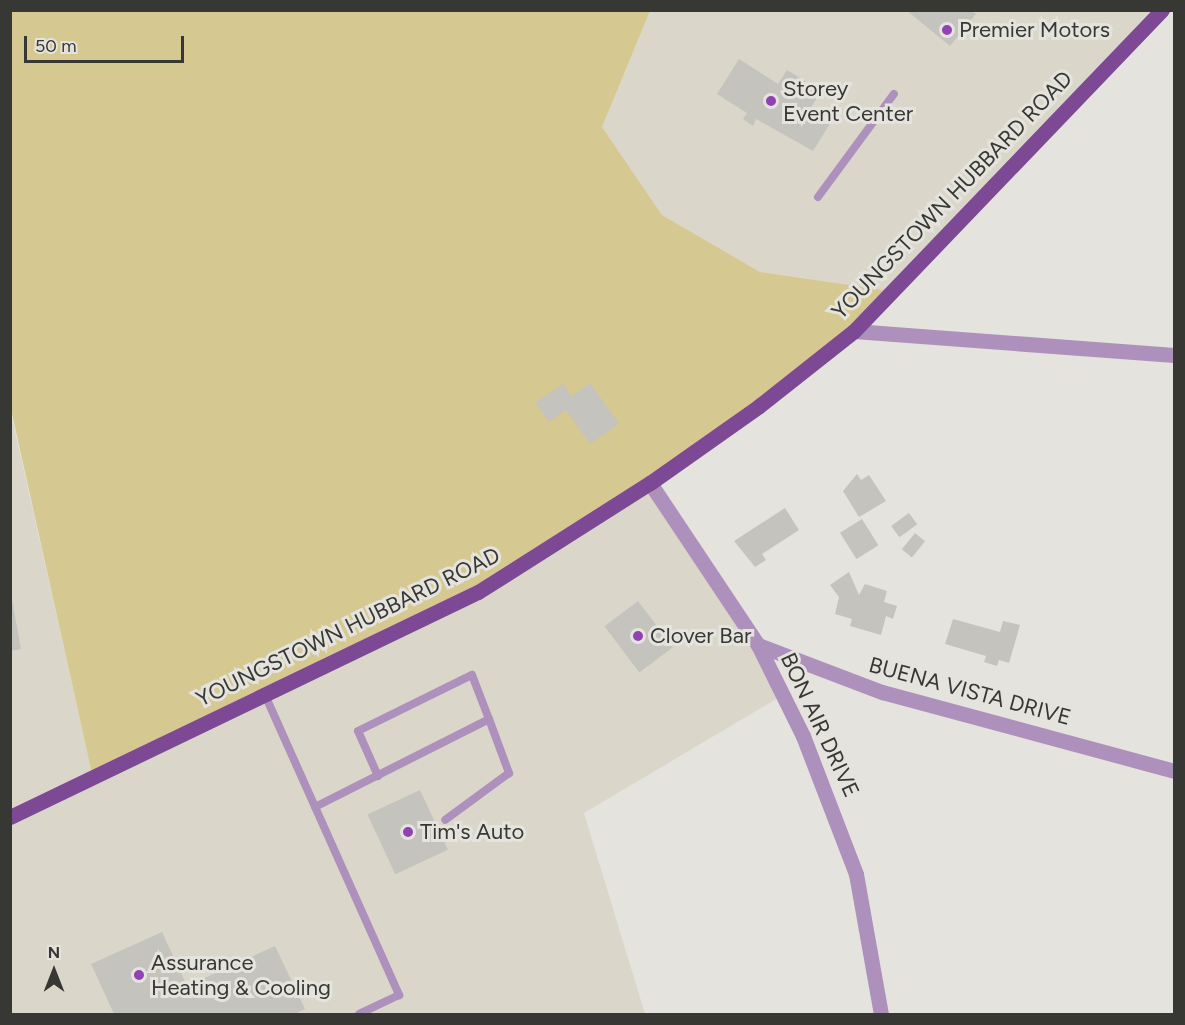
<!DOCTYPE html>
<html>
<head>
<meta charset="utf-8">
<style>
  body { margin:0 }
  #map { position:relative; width:1185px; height:1025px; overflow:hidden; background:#e5e3dd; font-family:Figtree,sans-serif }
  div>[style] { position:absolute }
  .built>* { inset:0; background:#dad7ca }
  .green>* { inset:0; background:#d5c891 }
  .building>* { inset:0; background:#c4c3bd; transform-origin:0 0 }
  .lane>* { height:8px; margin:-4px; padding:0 4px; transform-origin:4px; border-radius:4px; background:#ad90bb }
  .street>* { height:15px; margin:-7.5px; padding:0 7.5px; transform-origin:7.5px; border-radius:7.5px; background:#ad90bb }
  .primary>* { height:15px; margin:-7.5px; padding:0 7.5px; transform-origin:7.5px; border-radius:7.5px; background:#7d4995 }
  .dots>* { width:16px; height:16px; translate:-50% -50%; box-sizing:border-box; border:3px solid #e5e3dd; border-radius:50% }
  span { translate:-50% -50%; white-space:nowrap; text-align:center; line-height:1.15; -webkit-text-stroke:6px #e5e3dd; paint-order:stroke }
  .poi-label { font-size:22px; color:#373734 }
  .left { translate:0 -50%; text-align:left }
  .street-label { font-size:22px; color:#373734 }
  .frame { position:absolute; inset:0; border:12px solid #373734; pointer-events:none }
  .north { position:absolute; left:24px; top:941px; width:60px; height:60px; -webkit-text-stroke:4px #e5e3dd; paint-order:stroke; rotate:0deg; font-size:16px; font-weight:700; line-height:24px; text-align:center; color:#373734 }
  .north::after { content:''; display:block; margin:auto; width:21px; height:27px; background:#373734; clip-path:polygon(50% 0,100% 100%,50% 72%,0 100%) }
  .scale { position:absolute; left:24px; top:36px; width:160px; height:27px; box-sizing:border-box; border:3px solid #373734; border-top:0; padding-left:8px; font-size:18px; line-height:21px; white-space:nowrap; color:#373734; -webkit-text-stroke:4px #e5e3dd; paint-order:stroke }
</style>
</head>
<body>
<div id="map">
  <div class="built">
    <i style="clip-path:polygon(650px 11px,1162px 11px,891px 291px,760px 272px,662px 215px,602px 127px)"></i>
    <i style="clip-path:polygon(10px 409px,93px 777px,650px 483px,783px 695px,584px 813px,645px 1014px,11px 1014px)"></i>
  </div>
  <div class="green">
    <i style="clip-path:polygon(10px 11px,650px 11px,602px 127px,662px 215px,760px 272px,891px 291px,854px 331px,537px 557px,93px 778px,11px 409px)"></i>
  </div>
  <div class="building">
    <i style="clip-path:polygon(906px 10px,971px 10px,976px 14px,950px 46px)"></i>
    <i style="clip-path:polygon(739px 59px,778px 84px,787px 70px,821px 91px,810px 109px,831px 122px,813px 151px,756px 119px,753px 126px,743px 119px,747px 113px,717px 94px)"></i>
    <i style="clip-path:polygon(590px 383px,619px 424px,590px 444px,566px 410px,549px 422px,535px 403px,563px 384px,572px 396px)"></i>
    <i style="clip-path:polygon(857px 474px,861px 480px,869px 475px,886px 501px,859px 517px,843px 491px)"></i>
    <i style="clip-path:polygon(785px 508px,799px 530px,762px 554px,766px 560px,755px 567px,734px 541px)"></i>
    <i style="left:909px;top:513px;width:14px;height:22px;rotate:54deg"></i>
    <i style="left:862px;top:519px;width:31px;height:26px;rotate:58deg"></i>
    <i style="left:915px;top:533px;width:13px;height:21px;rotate:39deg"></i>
    <i style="clip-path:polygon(849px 572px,859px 595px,865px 584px,887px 591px,884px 602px,897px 606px,893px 619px,886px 616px,881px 635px,850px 626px,852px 619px,835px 614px,839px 597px,830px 585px)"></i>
    <i style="clip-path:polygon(10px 589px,21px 649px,10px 651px)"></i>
    <i style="left:638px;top:601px;width:58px;height:42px;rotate:53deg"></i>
    <i style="clip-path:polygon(953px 619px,1000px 632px,1003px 621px,1020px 625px,1009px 663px,999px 660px,997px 666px,984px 662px,986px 656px,945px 644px)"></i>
    <i style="left:420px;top:790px;width:66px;height:58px;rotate:65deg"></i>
    <i style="clip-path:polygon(162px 932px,187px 986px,275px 946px,305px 1009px,294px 1014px,114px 1014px,91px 964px)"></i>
  </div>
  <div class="lane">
    <i style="left:818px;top:197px;width:128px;rotate:-53.6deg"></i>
    <i style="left:265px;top:695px;width:329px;rotate:65.9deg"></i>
    <i style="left:399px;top:995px;width:44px;rotate:154.6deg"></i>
    <i style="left:378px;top:776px;width:49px;rotate:-114deg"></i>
    <i style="left:358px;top:731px;width:127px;rotate:-26.2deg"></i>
    <i style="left:472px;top:675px;width:47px;rotate:68.9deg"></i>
    <i style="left:315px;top:807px;width:195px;rotate:-26.8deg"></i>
    <i style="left:489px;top:719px;width:58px;rotate:69.7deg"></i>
    <i style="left:509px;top:773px;width:79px;rotate:143.7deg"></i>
  </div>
  <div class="street">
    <i style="left:854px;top:331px;width:321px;rotate:4.3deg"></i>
    <i style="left:650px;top:483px;width:195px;rotate:56.3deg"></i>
    <i style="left:758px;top:645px;width:102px;rotate:63.7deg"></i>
    <i style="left:803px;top:736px;width:148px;rotate:69deg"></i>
    <i style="left:856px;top:874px;width:142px;rotate:79.9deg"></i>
    <i style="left:758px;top:645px;width:133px;rotate:20.8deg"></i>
    <i style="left:882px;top:692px;width:302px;rotate:15.1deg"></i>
  </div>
  <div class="primary">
    <i style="left:10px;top:817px;width:519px;rotate:-25.68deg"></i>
    <i style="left:478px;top:592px;width:204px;rotate:-32.4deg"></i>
    <i style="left:650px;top:483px;width:133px;rotate:-35.2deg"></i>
    <i style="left:759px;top:406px;width:121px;rotate:-38.3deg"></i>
    <i style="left:854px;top:331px;width:445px;rotate:-46.2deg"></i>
  </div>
  <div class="dots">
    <i style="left:947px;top:30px;background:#9142b2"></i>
    <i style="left:771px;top:101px;background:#9142b2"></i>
    <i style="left:638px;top:636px;background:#9142b2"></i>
    <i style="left:408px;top:832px;background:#9142b2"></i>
    <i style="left:139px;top:975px;background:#9142b2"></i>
  </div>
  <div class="poi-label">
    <span class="left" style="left:959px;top:30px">Premier Motors</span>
    <span class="left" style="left:783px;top:101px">Storey<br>Event Center</span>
    <span class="left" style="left:650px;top:636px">Clover Bar</span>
    <span class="left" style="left:420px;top:832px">Tim's Auto</span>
    <span class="left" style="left:151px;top:975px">Assurance<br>Heating &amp; Cooling</span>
  </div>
  <div class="street-label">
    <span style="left:952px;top:195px;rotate:-46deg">YOUNGSTOWN HUBBARD ROAD</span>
    <span style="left:348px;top:627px;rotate:-26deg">YOUNGSTOWN HUBBARD ROAD</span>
    <span style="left:970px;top:691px;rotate:15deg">BUENA VISTA DRIVE</span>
    <span style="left:820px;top:725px;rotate:65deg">BON AIR DRIVE</span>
  </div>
  <div class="frame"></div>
  <div class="north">N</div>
  <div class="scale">50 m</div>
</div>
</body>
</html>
